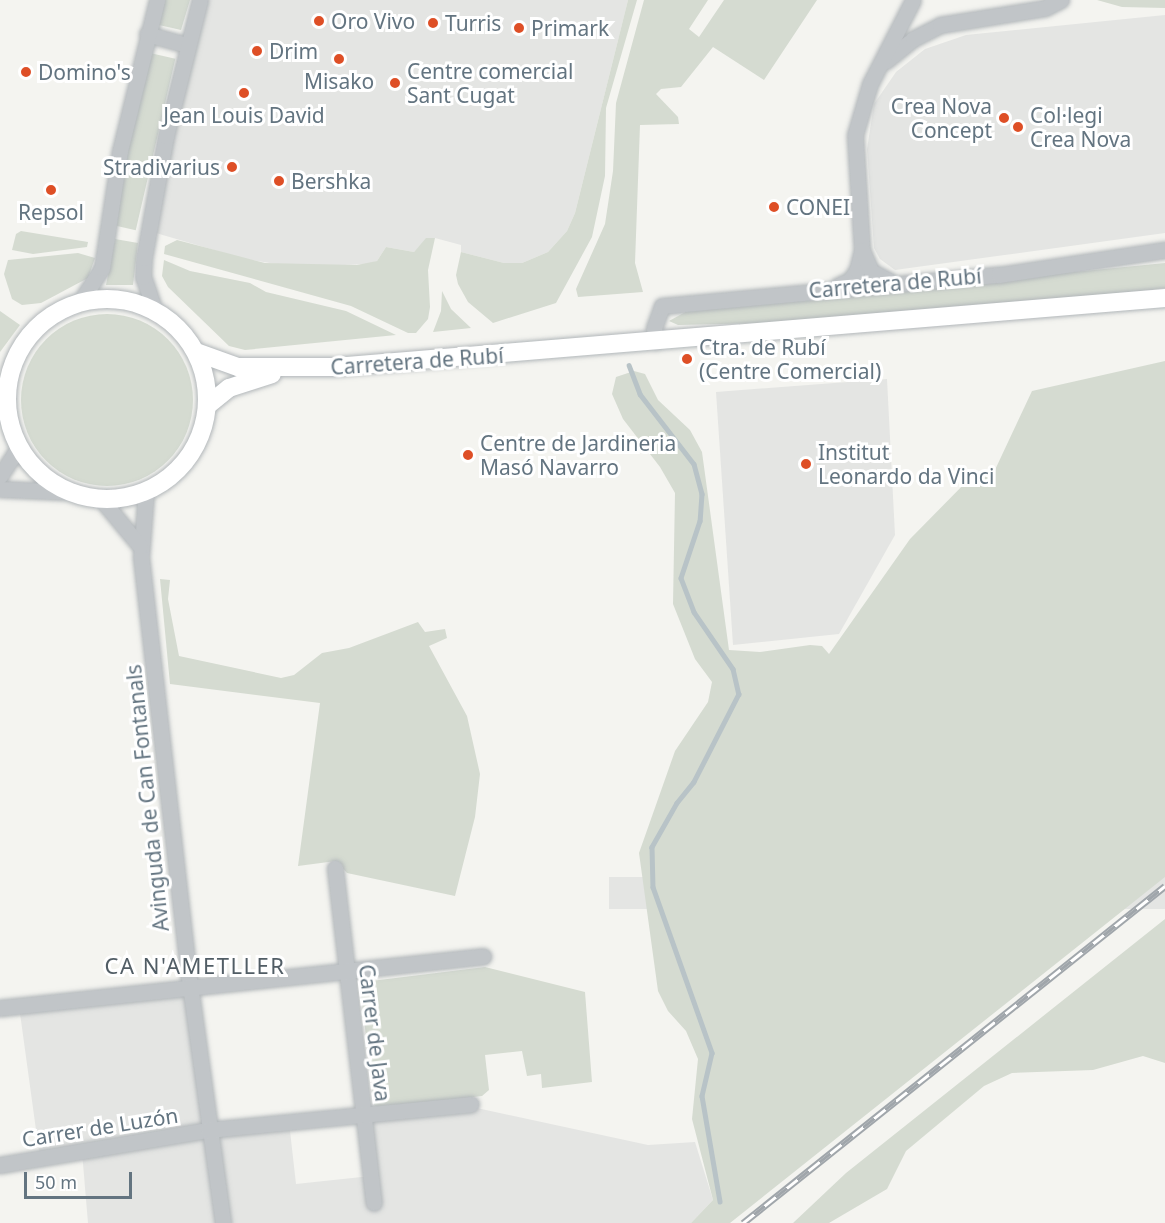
<!DOCTYPE html>
<html>
<head>
<meta charset="utf-8">
<style>
  body { margin:0 }
  #map { position:relative; width:1165px; height:1223px; overflow:hidden; background:#f4f4f0; font-family:"Noto Sans",sans-serif }
  div>[style] { position:absolute }
  .built>* { inset:0; background:#e4e5e3; transform-origin:0 0 }
  .green>* { inset:0; background:#d5dbd1; transform-origin:0 0 }
  .round { border-radius:50% }
  .stream>* { height:4.5px; margin:-2.25px; padding:0 2.25px; transform-origin:2.25px; border-radius:2.25px; background:#b8c3c7 }
  .roads { filter:drop-shadow(0 0 2px #b2b7ba) drop-shadow(0 0 2px #b2b7ba) }
  .minor>* { height:15px; margin:-7.5px; padding:0 7.5px; transform-origin:7.5px; border-radius:7.5px; background:#c1c5c8 }
  .major>* { height:18px; margin:-9px; padding:0 9px; transform-origin:9px; border-radius:9px; background:#fff }
  .major>.ring { margin:-9px; padding:0; box-sizing:content-box; background:none; border:18px solid #fff; border-radius:50% }
  .rail>* { height:7px; margin-top:-3.5px; transform-origin:0; background:repeating-linear-gradient(90deg,#fff 0 14px,#a0a6ab 0 28px); box-sizing:border-box; border-block:2px solid #a0a6ab }
  .dots>* { width:16px; height:16px; translate:-50% -50%; box-sizing:border-box; border:3px solid #fff; border-radius:50% }
  span { translate:-50% -50%; white-space:nowrap; text-align:center; line-height:1.15; -webkit-text-stroke:6px #fff; paint-order:stroke }
  .poi-label { font-size:21px; color:#637480 }
  .left { translate:0 -50%; text-align:left }
  .right { translate:-100% -50%; text-align:right }
  .street-label { font-size:21px; color:#637480 }
  .neighbourhood-label { font-size:22px; color:#515d65; letter-spacing:1.5px }
  .scale { position:absolute; left:24px; top:1172px; width:108px; height:27px; box-sizing:border-box; border:3px solid #637480; border-top:0; padding-left:8px; font-size:18px; line-height:21px; white-space:nowrap; color:#637480; -webkit-text-stroke:4px #fff; paint-order:stroke }
</style>
</head>
<body>
<div id="map">
  <div class="built">
    <i style="clip-path:polygon(200px 0,628px 0,575px 213px,567px 231px,548px 252px,522px 263px,504px 263px,461px 252px,461px 245px,435px 238px,427px 238px,414px 252px,386px 247px,377px 261px,369px 264px,296px 267px,245px 259px,149px 231px)"></i>
    <i style="clip-path:polygon(1165px 15px,1165px 233px,895px 270px,880px 259px,874px 248px,867px 149px,874px 104px,896px 72px,925px 49px,966px 35px)"></i>
    <i style="clip-path:polygon(887px 379px,895px 535px,839px 634px,733px 645px,716px 392px)"></i>
    <i style="left:1165px;top:877px;width:32px;height:556px;rotate:90deg"></i>
    <i style="clip-path:polygon(190px 985px,208px 1130px,289px 1122px,296px 1184px,371px 1176px,364px 1115px,463px 1105px,648px 1145px,695px 1142px,713px 1200px,691px 1223px,88px 1223px,82px 1152px,40px 1159px,19px 1006px)"></i>
  </div>
  <div class="green">
    <i style="clip-path:polygon(165px 0,190px 0,181px 30px,159px 25px)"></i>
    <i style="clip-path:polygon(628px 0,637px 0,606px 108px,605px 176px,592px 237px,556px 303px,493px 323px,468px 302px,458px 284px,456px 275px,461px 252px,504px 263px,522px 263px,548px 252px,567px 231px,575px 213px)"></i>
    <i style="clip-path:polygon(644px 0,708px 0,689px 29px,699px 37px,724px 0,817px 0,764px 80px,713px 47px,681px 87px,661px 89px,656px 94px,678px 117px,679px 124px,640px 125px,635px 263px,643px 292px,578px 297px,576px 289px,605px 224px,613px 171px,616px 103px)"></i>
    <i style="clip-path:polygon(1097px 0,1165px 0,1165px 8px,1122px 7px)"></i>
    <i style="left:150px;top:53px;width:26px;height:176px;rotate:13deg"></i>
    <i style="clip-path:polygon(21px 231px,88px 242px,87px 247px,33px 254px,12px 250px,16px 234px)"></i>
    <i style="clip-path:polygon(426px 238px,435px 238px,428px 270px,430px 307px,428px 319px,416px 333px,408px 333px,351px 306px,164px 254px,165px 246px,177px 240px,265px 263px,357px 265px,377px 261px,386px 247px,414px 252px)"></i>
    <i style="clip-path:polygon(115px 239px,138px 243px,133px 285px,106px 285px)"></i>
    <i style="clip-path:polygon(78px 253px,95px 258px,88px 278px,41px 303px,22px 305px,12px 299px,4px 274px,8px 260px)"></i>
    <i style="clip-path:polygon(164px 260px,190px 271px,250px 283px,266px 292px,346px 311px,396px 335px,245px 350px,229px 346px,168px 287px,162px 276px)"></i>
    <i style="clip-path:polygon(1165px 263px,1165px 288px,1151px 290px,801px 322px,678px 325px,669px 321px,689px 310px)"></i>
    <i style="clip-path:polygon(442px 291px,451px 309px,471px 328px,433px 332px,441px 311px)"></i>
    <i style="clip-path:polygon(0 311px,20px 325px,0 352px)"></i>
    <i class="round" style="left:21px;top:314px;width:172px;height:172px"></i>
    <i style="clip-path:polygon(1165px 361px,1165px 877px,730px 1223px,691px 1223px,713px 1200px,692px 1119px,698px 1059px,686px 1031px,668px 1011px,658px 991px,639px 853px,675px 751px,708px 702px,712px 682px,695px 659px,673px 604px,675px 493px,660px 467px,623px 419px,612px 394px,616px 377px,634px 371px,645px 374px,658px 400px,690px 430px,702px 452px,729px 650px,760px 652px,810px 645px,822px 646px,829px 654px,910px 539px,973px 475px,994px 472px,1032px 391px)"></i>
    <i style="clip-path:polygon(160px 579px,170px 580px,168px 599px,179px 656px,281px 678px,294px 675px,322px 653px,349px 648px,418px 622px,425px 632px,445px 629px,447px 638px,429px 646px,467px 716px,480px 774px,475px 817px,455px 896px,347px 873px,336px 861px,298px 866px,320px 703px,170px 684px)"></i>
    <i style="clip-path:polygon(1165px 919px,1165px 1063px,1143px 1056px,1093px 1070px,1012px 1073px,984px 1086px,906px 1151px,887px 1189px,829px 1223px,793px 1223px,846px 1173px)"></i>
    <i style="clip-path:polygon(485px 967px,585px 992px,592px 1082px,542px 1088px,541px 1074px,527px 1076px,522px 1051px,485px 1055px,489px 1090px,482px 1096px,378px 1108px,374px 1105px,360px 986px,363px 982px)"></i>
  </div>
  <div class="stream">
    <i style="left:629px;top:365px;width:31px;rotate:69deg"></i>
    <i style="left:640px;top:394px;width:88px;rotate:52.4deg"></i>
    <i style="left:694px;top:464px;width:31px;rotate:75deg"></i>
    <i style="left:702px;top:494px;width:27px;rotate:94deg"></i>
    <i style="left:700px;top:521px;width:60px;rotate:108.4deg"></i>
    <i style="left:681px;top:578px;width:36px;rotate:69deg"></i>
    <i style="left:694px;top:612px;width:69px;rotate:55.6deg"></i>
    <i style="left:733px;top:669px;width:26px;rotate:77deg"></i>
    <i style="left:739px;top:694px;width:99px;rotate:117.1deg"></i>
    <i style="left:694px;top:782px;width:27px;rotate:129deg"></i>
    <i style="left:677px;top:803px;width:51px;rotate:119.6deg"></i>
    <i style="left:652px;top:847px;width:40px;rotate:88.6deg"></i>
    <i style="left:653px;top:887px;width:176px;rotate:70.4deg"></i>
    <i style="left:712px;top:1053px;width:44px;rotate:103.1deg"></i>
    <i style="left:702px;top:1096px;width:107px;rotate:80.3deg"></i>
  </div>
  <div class="roads">
    <div class="minor">
      <i style="left:147px;top:34px;width:41px;rotate:15.4deg"></i>
      <i style="left:886px;top:61px;width:35px;rotate:-39deg"></i>
      <i style="left:913px;top:39px;width:30px;rotate:-27deg"></i>
      <i style="left:940px;top:25px;width:106px;rotate:-9.2deg"></i>
      <i style="left:1045px;top:8px;width:18px;rotate:-27deg"></i>
      <i style="left:862px;top:250px;width:115px;rotate:-93.5deg"></i>
      <i style="left:855px;top:135px;width:53px;rotate:-73.6deg"></i>
      <i style="left:870px;top:84px;width:94px;rotate:-62.9deg"></i>
      <i style="left:837px;top:286px;width:14px;rotate:-25deg"></i>
      <i style="left:850px;top:280px;width:12px;rotate:-55deg"></i>
      <i style="left:857px;top:270px;width:21px;rotate:-76deg"></i>
      <i style="left:862px;top:250px;width:23px;rotate:67deg"></i>
      <i style="left:871px;top:271px;width:24px;rotate:28deg"></i>
      <i style="left:80px;top:302px;width:40px;rotate:-57.1deg"></i>
      <i style="left:102px;top:268px;width:118px;rotate:-81.3deg"></i>
      <i style="left:120px;top:151px;width:155px;rotate:-76.2deg"></i>
      <i style="left:155px;top:311px;width:36px;rotate:-109deg"></i>
      <i style="left:143px;top:277px;width:19px;rotate:-87deg"></i>
      <i style="left:144px;top:258px;width:124px;rotate:-79.8deg"></i>
      <i style="left:166px;top:136px;width:140px;rotate:-76deg"></i>
      <i style="left:656px;top:342px;width:14px;rotate:-98deg"></i>
      <i style="left:654px;top:328px;width:23px;rotate:-70deg"></i>
      <i style="left:662px;top:306px;width:338px;rotate:-5.3deg"></i>
      <i style="left:999px;top:275px;width:168px;rotate:-8.6deg"></i>
      <i style="left:0;top:476px;width:35px;rotate:-57deg"></i>
      <i style="left:0;top:489px;width:68px;rotate:2.5deg"></i>
      <i style="left:146px;top:492px;width:65px;rotate:94.4deg"></i>
      <i style="left:141px;top:557px;width:431px;rotate:83.5deg"></i>
      <i style="left:190px;top:985px;width:240px;rotate:82.1deg"></i>
      <i style="left:101px;top:499px;width:61px;rotate:50.3deg"></i>
      <i style="left:335px;top:868px;width:337px;rotate:83.4deg"></i>
      <i style="left:0;top:1008px;width:486px;rotate:-6.1deg"></i>
      <i style="left:0;top:1165px;width:211px;rotate:-9.6deg"></i>
      <i style="left:208px;top:1130px;width:264px;rotate:-5.6deg"></i>
    </div>
    <div class="major">
      <i class="ring" style="left:7px;top:299px;width:182px;height:182px"></i>
      <i style="left:196px;top:352px;width:45px;rotate:19.7deg"></i>
      <i style="left:238px;top:367px;width:97px"></i>
      <i style="left:335px;top:367px;width:833px;rotate:-4.75deg"></i>
      <i style="left:208px;top:405px;width:27px;rotate:-39deg"></i>
      <i style="left:229px;top:388px;width:45px;rotate:-18deg"></i>
    </div>
  </div>
  <div class="rail">
    <i style="left:743px;top:1223px;width:540px;rotate:-38.61deg"></i>
  </div>
  <div class="dots">
    <i style="left:319px;top:21px;background:#de4f26"></i>
    <i style="left:433px;top:23px;background:#de4f26"></i>
    <i style="left:519px;top:28px;background:#de4f26"></i>
    <i style="left:257px;top:51px;background:#de4f26"></i>
    <i style="left:339px;top:59px;background:#de4f26"></i>
    <i style="left:26px;top:72px;background:#de4f26"></i>
    <i style="left:395px;top:83px;background:#de4f26"></i>
    <i style="left:244px;top:93px;background:#de4f26"></i>
    <i style="left:1004px;top:118px;background:#de4f26"></i>
    <i style="left:1018px;top:127px;background:#de4f26"></i>
    <i style="left:232px;top:167px;background:#de4f26"></i>
    <i style="left:279px;top:181px;background:#de4f26"></i>
    <i style="left:51px;top:190px;background:#de4f26"></i>
    <i style="left:774px;top:207px;background:#de4f26"></i>
    <i style="left:687px;top:359px;background:#de4f26"></i>
    <i style="left:468px;top:455px;background:#de4f26"></i>
    <i style="left:806px;top:464px;background:#de4f26"></i>
  </div>
  <div class="poi-label">
    <span class="left" style="left:331px;top:21px">Oro Vivo</span>
    <span class="left" style="left:445px;top:23px">Turris</span>
    <span class="left" style="left:531px;top:28px">Primark</span>
    <span class="left" style="left:269px;top:51px">Drim</span>
    <span class="left" style="left:407px;top:83px">Centre comercial<br>Sant Cugat</span>
    <span class="left" style="left:38px;top:72px">Domino's</span>
    <span style="left:339px;top:81px">Misako</span>
    <span class="right" style="left:992px;top:118px">Crea Nova<br>Concept</span>
    <span style="left:244px;top:115px">Jean Louis David</span>
    <span class="left" style="left:1030px;top:127px">Col·legi<br>Crea Nova</span>
    <span class="right" style="left:220px;top:167px">Stradivarius</span>
    <span class="left" style="left:291px;top:181px">Bershka</span>
    <span class="left" style="left:786px;top:207px">CONEI</span>
    <span style="left:51px;top:212px">Repsol</span>
    <span class="left" style="left:699px;top:359px">Ctra. de Rubí<br>(Centre Comercial)</span>
    <span class="left" style="left:480px;top:455px">Centre de Jardineria<br>Masó Navarro</span>
    <span class="left" style="left:818px;top:464px">Institut<br>Leonardo da Vinci</span>
  </div>
  <div class="street-label">
    <span style="left:895px;top:283px;rotate:-5deg">Carretera de Rubí</span>
    <span style="left:417px;top:361px;rotate:-4deg">Carretera de Rubí</span>
    <span style="left:147px;top:798px;rotate:-96deg">Avinguda de Can Fontanals</span>
    <span style="left:375px;top:1033px;rotate:83deg">Carrer de Java</span>
    <span style="left:100px;top:1127px;rotate:-9deg">Carrer de Luzón</span>
  </div>
  <div class="neighbourhood-label">
    <span style="left:195px;top:966px">CA N'AMETLLER</span>
  </div>
  <div class="scale">50 m</div>
</div>
</body>
</html>
